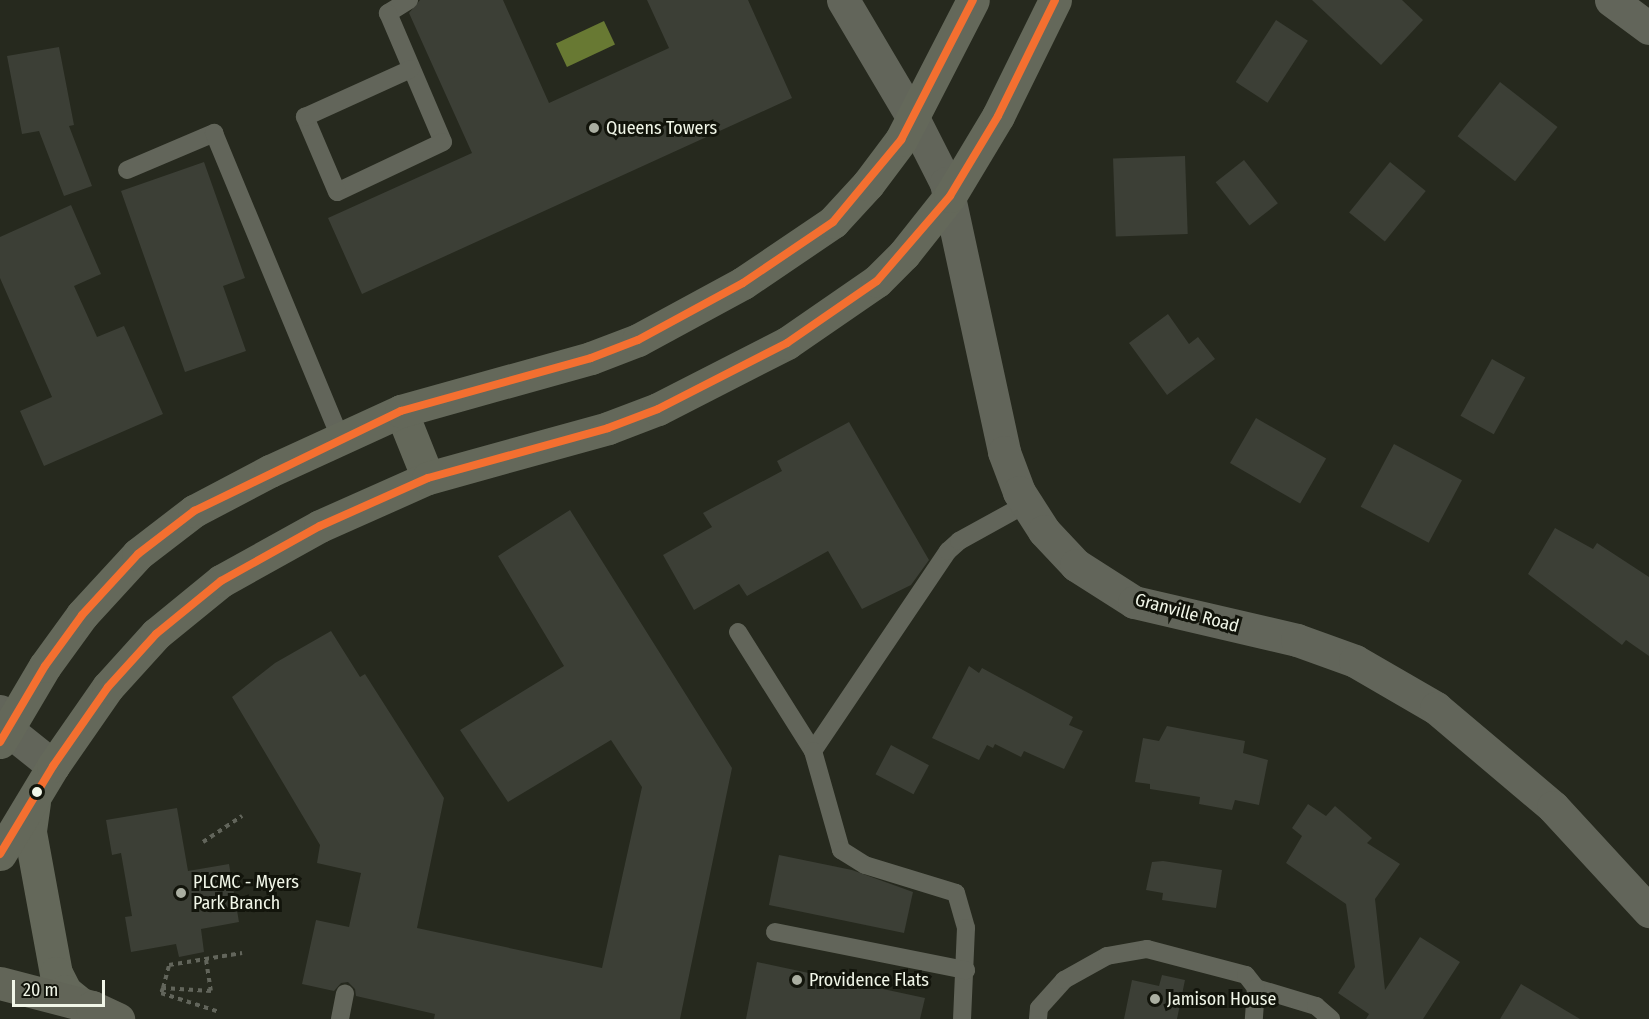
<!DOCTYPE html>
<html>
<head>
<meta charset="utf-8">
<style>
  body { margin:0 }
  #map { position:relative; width:1649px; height:1019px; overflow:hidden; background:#26291e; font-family:"Fira Sans Condensed",sans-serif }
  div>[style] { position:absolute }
  .water>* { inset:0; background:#687933; transform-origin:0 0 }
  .building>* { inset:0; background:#3c3f36; transform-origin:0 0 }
  .path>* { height:4px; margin-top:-2px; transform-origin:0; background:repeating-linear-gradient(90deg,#62655b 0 4.5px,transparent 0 9px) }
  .service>* { height:18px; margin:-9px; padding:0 9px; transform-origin:9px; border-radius:9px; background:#62655a }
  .minor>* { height:33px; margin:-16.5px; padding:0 16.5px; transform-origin:16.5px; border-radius:16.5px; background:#62655a }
  .secondary>* { height:33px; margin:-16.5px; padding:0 16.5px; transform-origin:16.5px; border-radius:16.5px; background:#64685a }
  .primary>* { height:33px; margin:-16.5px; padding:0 16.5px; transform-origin:16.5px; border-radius:16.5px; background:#626558 }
  .bus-1>* { height:8px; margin:-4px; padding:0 4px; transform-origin:4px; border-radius:4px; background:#f46f30 }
  .dots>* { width:16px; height:16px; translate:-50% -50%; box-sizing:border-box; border:3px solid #12140b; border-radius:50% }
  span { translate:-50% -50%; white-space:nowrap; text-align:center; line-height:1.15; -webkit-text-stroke:6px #12140b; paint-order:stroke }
  .poi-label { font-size:18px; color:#f1f6e8 }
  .left { translate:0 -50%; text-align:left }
  .street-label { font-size:18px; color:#f1f6e8 }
  .scale { position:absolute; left:12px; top:980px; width:93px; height:27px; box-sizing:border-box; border:3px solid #f1f6e8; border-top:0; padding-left:8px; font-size:18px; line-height:21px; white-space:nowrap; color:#f1f6e8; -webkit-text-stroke:4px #12140b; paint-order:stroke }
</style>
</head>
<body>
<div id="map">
  <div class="water">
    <i style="left:604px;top:21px;width:26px;height:53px;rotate:65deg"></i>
  </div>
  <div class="building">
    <i style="clip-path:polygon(420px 0,503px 0,549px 103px,669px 48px,647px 0,748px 0,792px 98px,362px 294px,328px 218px,472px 153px,409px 13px)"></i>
    <i style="clip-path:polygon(1312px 0,1402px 0,1423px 20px,1381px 65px)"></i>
    <i style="left:1276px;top:20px;width:38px;height:74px;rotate:33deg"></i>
    <i style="clip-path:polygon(59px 47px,74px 125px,69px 126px,92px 186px,64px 196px,39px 131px,22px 134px,7px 56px)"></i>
    <i style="left:1500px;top:82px;width:73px;height:69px;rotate:38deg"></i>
    <i style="left:1185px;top:156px;width:78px;height:72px;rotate:88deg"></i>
    <i style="left:1244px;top:160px;width:55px;height:36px;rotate:52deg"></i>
    <i style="clip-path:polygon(204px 162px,245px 278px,223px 286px,246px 351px,185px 372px,121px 191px)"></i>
    <i style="left:1390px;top:162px;width:46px;height:65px;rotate:39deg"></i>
    <i style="clip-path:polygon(71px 205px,101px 274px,74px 286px,97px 337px,124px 326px,163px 414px,44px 466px,20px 411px,52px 397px,0 278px,0 237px)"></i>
    <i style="clip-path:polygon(1168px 314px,1189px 344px,1198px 337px,1215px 359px,1167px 395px,1129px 343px)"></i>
    <i style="left:1492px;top:359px;width:38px;height:65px;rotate:29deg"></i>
    <i style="left:1256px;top:418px;width:81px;height:52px;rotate:30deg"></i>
    <i style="clip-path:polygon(849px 422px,929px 560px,911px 585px,862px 609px,828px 551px,747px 596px,739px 584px,694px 610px,663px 555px,712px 527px,703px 513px,782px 471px,777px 461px)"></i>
    <i style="left:1394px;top:444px;width:77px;height:71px;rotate:28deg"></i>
    <i style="clip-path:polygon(570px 510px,732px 768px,680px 1019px,434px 1019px,435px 1014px,356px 996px,355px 989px,348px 982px,341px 983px,334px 991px,302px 984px,316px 920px,349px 927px,361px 873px,317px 863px,320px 845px,232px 697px,275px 663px,331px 631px,360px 677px,365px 674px,444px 798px,417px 928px,602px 968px,642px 787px,611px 740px,508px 802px,460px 730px,564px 666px,498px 556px)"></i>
    <i style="clip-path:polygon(1555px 528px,1593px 549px,1597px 543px,1649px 577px,1649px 656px,1626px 640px,1622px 645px,1528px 574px)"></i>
    <i style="clip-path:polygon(969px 666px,979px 673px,982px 668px,1073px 717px,1069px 725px,1083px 731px,1064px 769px,1024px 751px,1021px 757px,995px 744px,993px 748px,987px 745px,979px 760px,932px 738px)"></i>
    <i style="clip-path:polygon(1167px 726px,1245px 741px,1243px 753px,1268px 760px,1259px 805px,1235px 800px,1232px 810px,1199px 804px,1200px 797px,1150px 789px,1150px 784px,1135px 782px,1143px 738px,1159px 741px)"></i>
    <i style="left:891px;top:745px;width:43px;height:33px;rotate:28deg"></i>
    <i style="clip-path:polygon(1308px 804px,1326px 816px,1335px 806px,1372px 838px,1367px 843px,1400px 864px,1375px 899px,1385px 990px,1420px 937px,1460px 962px,1423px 1019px,1366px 1019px,1369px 1014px,1338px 993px,1355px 967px,1346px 904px,1286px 863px,1302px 836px,1292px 828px)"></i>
    <i style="clip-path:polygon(177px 808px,188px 871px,229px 864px,239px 922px,201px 929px,204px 952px,179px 957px,176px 944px,131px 952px,125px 917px,132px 916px,121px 853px,112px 855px,106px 820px)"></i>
    <i style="clip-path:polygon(779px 855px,852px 870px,913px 892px,904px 933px,769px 905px)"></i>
    <i style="clip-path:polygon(1163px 861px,1222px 870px,1216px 908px,1162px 900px,1163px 893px,1146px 890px,1152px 862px)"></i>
    <i style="clip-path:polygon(757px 962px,925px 998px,920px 1019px,746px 1019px)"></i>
    <i style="clip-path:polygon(1162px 975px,1185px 980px,1177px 1019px,1124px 1019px,1132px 980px,1159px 986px)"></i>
    <i style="clip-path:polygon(1521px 984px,1580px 1019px,1500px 1019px)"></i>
  </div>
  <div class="path">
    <i style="left:203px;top:842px;width:47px;rotate:-33.7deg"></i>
    <i style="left:206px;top:960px;width:31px;rotate:81deg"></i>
    <i style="left:211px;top:991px;width:48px;rotate:-176.4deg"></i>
    <i style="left:163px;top:988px;width:24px;rotate:-75deg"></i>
    <i style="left:169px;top:965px;width:74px;rotate:-9.3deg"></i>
    <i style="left:163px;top:988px;width:5px;rotate:112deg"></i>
    <i style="left:161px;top:993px;width:61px;rotate:18.1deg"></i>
  </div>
  <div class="service">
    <i style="left:409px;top:0;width:25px;rotate:148deg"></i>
    <i style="left:388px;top:13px;width:140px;rotate:66.9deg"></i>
    <i style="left:443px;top:142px;width:117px;rotate:154.7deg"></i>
    <i style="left:337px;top:192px;width:82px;rotate:-113.1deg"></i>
    <i style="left:305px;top:117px;width:116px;rotate:-24.4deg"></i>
    <i style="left:127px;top:170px;width:95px;rotate:-23deg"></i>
    <i style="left:214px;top:133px;width:329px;rotate:67.5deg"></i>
    <i style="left:738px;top:632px;width:141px;rotate:57.8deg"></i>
    <i style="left:813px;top:751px;width:241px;rotate:-56deg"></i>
    <i style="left:948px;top:551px;width:15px;rotate:-42deg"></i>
    <i style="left:959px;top:541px;width:77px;rotate:-28.9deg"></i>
    <i style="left:813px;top:751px;width:103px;rotate:74.2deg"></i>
    <i style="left:841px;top:850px;width:28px;rotate:32deg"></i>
    <i style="left:865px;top:865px;width:95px;rotate:17.1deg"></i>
    <i style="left:956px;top:893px;width:36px;rotate:74deg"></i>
    <i style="left:966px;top:928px;width:91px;rotate:92.5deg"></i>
    <i style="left:775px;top:932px;width:195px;rotate:11.3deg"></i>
    <i style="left:1256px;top:988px;width:63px;rotate:16.7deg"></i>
    <i style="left:1316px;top:1006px;width:20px;rotate:41deg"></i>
    <i style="left:340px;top:1019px;width:26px;rotate:-79deg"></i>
    <i style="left:1038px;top:1019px;width:11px;rotate:-85deg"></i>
    <i style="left:1039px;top:1008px;width:38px;rotate:-48deg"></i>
    <i style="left:1064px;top:980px;width:49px;rotate:-29.2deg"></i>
    <i style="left:1107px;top:956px;width:41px;rotate:-9.9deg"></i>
    <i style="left:1147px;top:949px;width:102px;rotate:14.7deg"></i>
    <i style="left:1246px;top:975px;width:16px;rotate:52deg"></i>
    <i style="left:1256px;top:988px;width:31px;rotate:94deg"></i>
  </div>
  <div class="minor">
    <i style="left:843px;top:0;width:139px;rotate:59.4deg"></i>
    <i style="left:914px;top:120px;width:71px;rotate:63.1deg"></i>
    <i style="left:946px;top:183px;width:275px;rotate:77.8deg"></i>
    <i style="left:1004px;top:452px;width:43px;rotate:69.4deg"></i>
    <i style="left:1019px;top:492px;width:46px;rotate:57.3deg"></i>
    <i style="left:1044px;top:531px;width:47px;rotate:46.7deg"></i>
    <i style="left:1076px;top:565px;width:69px;rotate:32.5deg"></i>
    <i style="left:1134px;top:602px;width:167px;rotate:13.1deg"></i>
    <i style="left:1297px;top:640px;width:62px;rotate:19.9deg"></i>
    <i style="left:1355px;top:661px;width:94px;rotate:30.1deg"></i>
    <i style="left:1436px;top:708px;width:153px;rotate:40.2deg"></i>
    <i style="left:1553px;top:807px;width:142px;rotate:47.3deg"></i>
    <i style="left:1611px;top:0;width:47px;rotate:36.4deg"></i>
    <i style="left:0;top:711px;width:19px;rotate:69deg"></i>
    <i style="left:7px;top:729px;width:59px;rotate:38.8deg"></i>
  </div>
  <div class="secondary">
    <i style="left:401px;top:411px;width:72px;rotate:68.1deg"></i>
    <i style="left:0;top:742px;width:88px;rotate:-59.4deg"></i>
    <i style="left:45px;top:666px;width:63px;rotate:-54deg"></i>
    <i style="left:82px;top:615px;width:83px;rotate:-47.4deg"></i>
    <i style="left:138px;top:554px;width:71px;rotate:-37.5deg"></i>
    <i style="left:194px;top:511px;width:86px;rotate:-27.8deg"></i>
    <i style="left:270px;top:471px;width:144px;rotate:-24.6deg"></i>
    <i style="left:401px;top:411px;width:197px;rotate:-15.6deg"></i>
    <i style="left:591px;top:358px;width:50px;rotate:-21deg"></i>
    <i style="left:638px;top:340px;width:119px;rotate:-28.5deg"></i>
    <i style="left:743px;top:283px;width:109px;rotate:-34.1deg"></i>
    <i style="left:833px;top:222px;width:52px;rotate:-47.4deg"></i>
    <i style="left:868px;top:184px;width:55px;rotate:-53.1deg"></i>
    <i style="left:901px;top:140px;width:157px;rotate:-62.8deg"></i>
    <i style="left:34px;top:802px;width:30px;rotate:98deg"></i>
    <i style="left:30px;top:832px;width:143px;rotate:79.6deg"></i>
    <i style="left:56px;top:973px;width:20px;rotate:63deg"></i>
    <i style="left:65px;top:991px;width:19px;rotate:39deg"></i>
    <i style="left:0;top:854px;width:103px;rotate:-58.9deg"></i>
    <i style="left:53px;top:766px;width:96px;rotate:-55.2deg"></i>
    <i style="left:108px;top:687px;width:72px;rotate:-47.8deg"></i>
    <i style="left:156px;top:634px;width:84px;rotate:-39.2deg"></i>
    <i style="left:221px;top:581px;width:113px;rotate:-29.1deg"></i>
    <i style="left:320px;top:526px;width:118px;rotate:-24deg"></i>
    <i style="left:428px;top:478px;width:187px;rotate:-15.5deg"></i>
    <i style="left:608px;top:428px;width:53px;rotate:-20.8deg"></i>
    <i style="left:658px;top:409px;width:145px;rotate:-27.1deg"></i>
    <i style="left:787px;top:343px;width:109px;rotate:-34.6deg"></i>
    <i style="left:877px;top:281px;width:38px;rotate:-45deg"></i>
    <i style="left:904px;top:254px;width:74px;rotate:-51.6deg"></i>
    <i style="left:950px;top:196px;width:93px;rotate:-59deg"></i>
    <i style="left:998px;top:116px;width:129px;rotate:-63.8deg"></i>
  </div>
  <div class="primary">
    <i style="left:0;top:983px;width:95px;rotate:14.6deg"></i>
    <i style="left:92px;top:1007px;width:29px;rotate:25deg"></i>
  </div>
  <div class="bus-1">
    <i style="left:0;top:742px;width:88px;rotate:-59.4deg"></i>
    <i style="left:45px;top:666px;width:63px;rotate:-54deg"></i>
    <i style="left:82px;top:615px;width:83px;rotate:-47.4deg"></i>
    <i style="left:138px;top:554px;width:71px;rotate:-37.5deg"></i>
    <i style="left:194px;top:511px;width:230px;rotate:-25.8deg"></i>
    <i style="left:401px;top:411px;width:197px;rotate:-15.6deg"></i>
    <i style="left:591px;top:358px;width:50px;rotate:-21deg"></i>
    <i style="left:638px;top:340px;width:119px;rotate:-28.5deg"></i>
    <i style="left:743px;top:283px;width:109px;rotate:-34.1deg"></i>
    <i style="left:833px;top:222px;width:107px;rotate:-50.3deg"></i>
    <i style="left:901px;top:140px;width:157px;rotate:-62.8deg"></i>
    <i style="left:0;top:854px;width:103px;rotate:-58.9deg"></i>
    <i style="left:53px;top:766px;width:96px;rotate:-55.2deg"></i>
    <i style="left:108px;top:687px;width:72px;rotate:-47.8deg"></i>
    <i style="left:156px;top:634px;width:84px;rotate:-39.2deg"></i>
    <i style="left:221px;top:581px;width:113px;rotate:-29.1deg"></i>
    <i style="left:320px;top:526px;width:118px;rotate:-24deg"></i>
    <i style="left:428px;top:478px;width:187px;rotate:-15.5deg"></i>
    <i style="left:608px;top:428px;width:53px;rotate:-20.8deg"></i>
    <i style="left:658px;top:409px;width:145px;rotate:-27.1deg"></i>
    <i style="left:787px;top:343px;width:109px;rotate:-34.6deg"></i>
    <i style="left:877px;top:281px;width:112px;rotate:-49.3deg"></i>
    <i style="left:950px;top:196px;width:93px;rotate:-59deg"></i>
    <i style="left:998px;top:116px;width:129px;rotate:-63.8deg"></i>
  </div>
  <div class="dots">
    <i style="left:594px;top:128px;background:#aaaea1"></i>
    <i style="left:37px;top:792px;background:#f1f6e8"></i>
    <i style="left:181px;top:893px;background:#aaaea1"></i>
    <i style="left:797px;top:980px;background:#aaaea1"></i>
    <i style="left:1155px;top:999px;background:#aaaea1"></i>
  </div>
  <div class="poi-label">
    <span class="left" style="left:606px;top:128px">Queens Towers</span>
    <span class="left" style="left:193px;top:893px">PLCMC - Myers<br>Park Branch</span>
    <span class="left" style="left:809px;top:980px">Providence Flats</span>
    <span class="left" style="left:1167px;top:999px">Jamison House</span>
  </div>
  <div class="street-label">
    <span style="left:1187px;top:613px;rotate:15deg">Granville Road</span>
  </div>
  <div class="scale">20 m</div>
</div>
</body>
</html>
